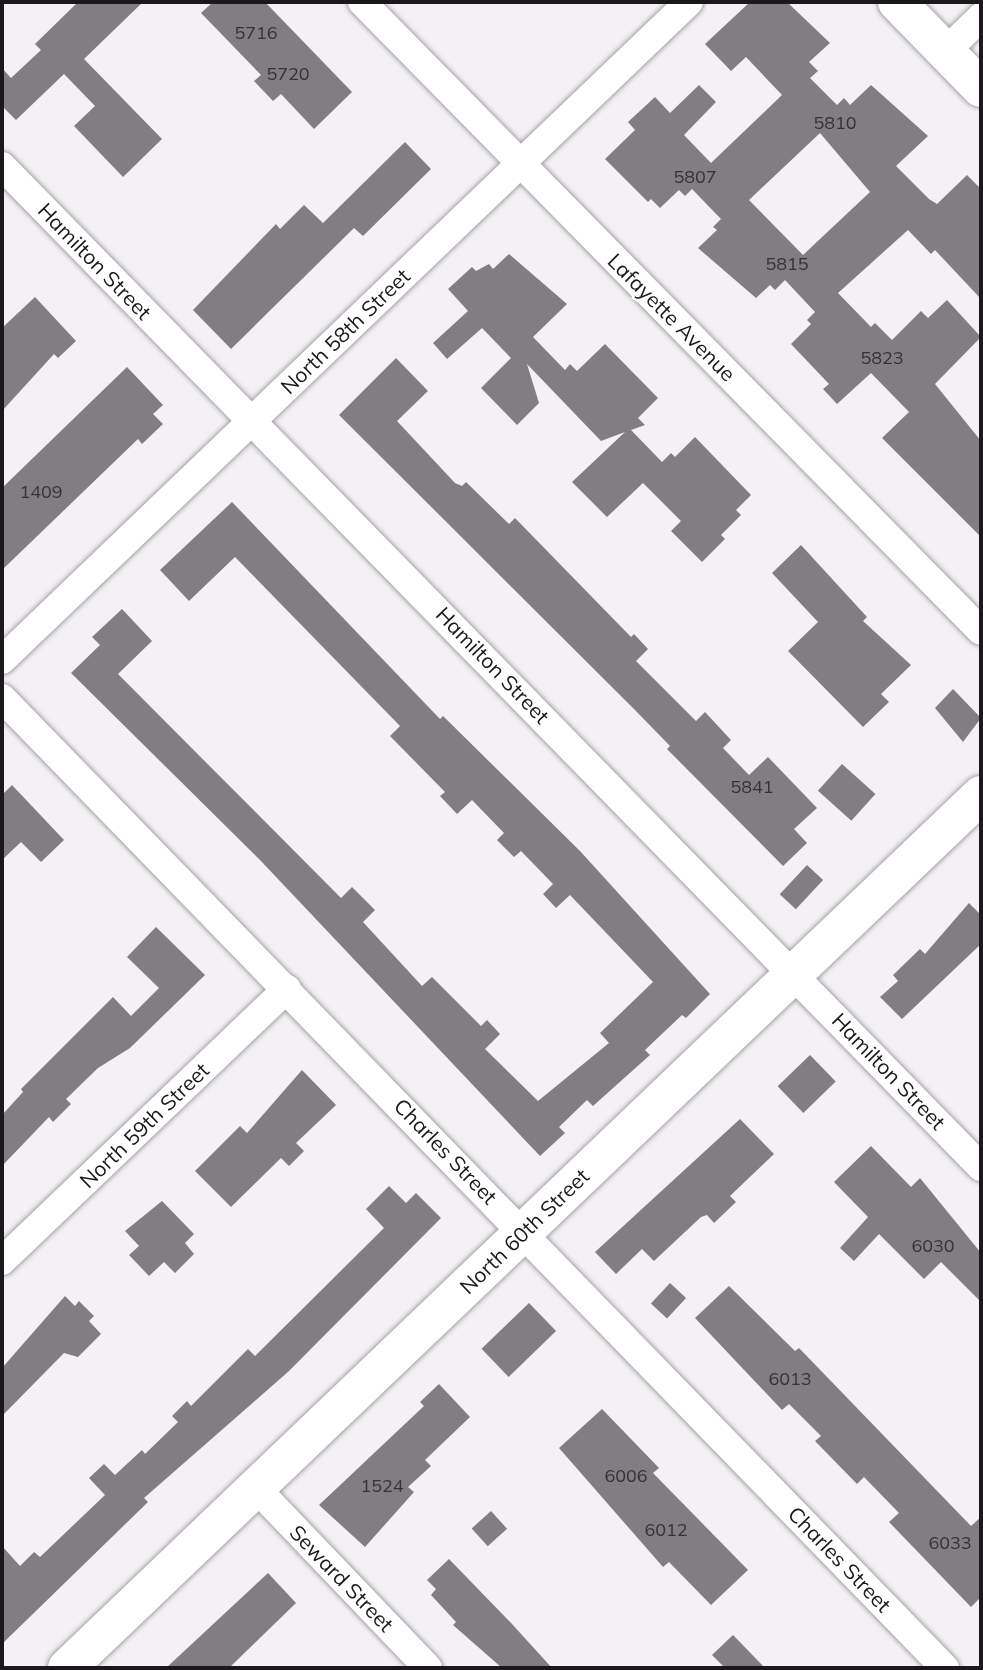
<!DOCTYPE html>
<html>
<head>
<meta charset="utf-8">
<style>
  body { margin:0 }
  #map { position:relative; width:983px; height:1670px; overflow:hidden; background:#f4f1f5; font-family:Mulish,sans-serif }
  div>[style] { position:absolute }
  .building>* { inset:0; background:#807e82; transform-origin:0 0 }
  .roads { filter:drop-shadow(0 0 2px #a5a2a6) drop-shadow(0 0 2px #a5a2a6) }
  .street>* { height:28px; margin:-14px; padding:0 14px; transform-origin:14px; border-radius:14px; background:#fff }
  .secondary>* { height:38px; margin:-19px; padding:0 19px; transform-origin:19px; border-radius:19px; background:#fff }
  span { translate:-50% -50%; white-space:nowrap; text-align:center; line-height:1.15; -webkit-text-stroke:5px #fff; paint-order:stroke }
  .number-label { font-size:18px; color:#343234 }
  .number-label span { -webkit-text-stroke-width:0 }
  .street-label { font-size:21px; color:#1a181a }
  .frame { position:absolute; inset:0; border:4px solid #1a181a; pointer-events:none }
</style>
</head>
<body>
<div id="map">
  <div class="building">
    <i style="clip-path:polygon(78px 2px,143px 2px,84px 59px,162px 139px,123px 177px,74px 126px,95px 106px,64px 74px,16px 120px,2px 106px,2px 68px,11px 78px,41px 50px,35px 44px)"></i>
    <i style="clip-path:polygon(213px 2px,265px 2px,352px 92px,314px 129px,281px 94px,273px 101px,254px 81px,261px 75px,201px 13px)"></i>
    <i style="clip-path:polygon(evenodd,750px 2px,787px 2px,830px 43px,809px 62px,818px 71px,810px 78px,837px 105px,844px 98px,850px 105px,871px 85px,928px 136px,896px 166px,929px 199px,937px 204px,967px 175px,981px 189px,981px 299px,935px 250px,931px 254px,908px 230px,838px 293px,871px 327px,875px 323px,892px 340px,921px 311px,928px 318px,947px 300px,981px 337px,935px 384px,981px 441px,981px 537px,882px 438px,909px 412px,871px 373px,837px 404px,823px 389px,829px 384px,791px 344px,811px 324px,807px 320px,815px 312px,785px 280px,775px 290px,770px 285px,756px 298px,698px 248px,717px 230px,713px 227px,721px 219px,692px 189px,685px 196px,679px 190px,660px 208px,651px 199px,648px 202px,605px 159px,635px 130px,628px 122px,655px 97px,670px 113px,699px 85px,716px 102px,684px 135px,711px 163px,782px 95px,746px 57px,731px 71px,705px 44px,750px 2px,820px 133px,870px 192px,803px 255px,749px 200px,820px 133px)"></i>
    <i style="clip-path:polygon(405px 142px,431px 169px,363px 236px,354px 228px,231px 349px,193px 310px,276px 224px,280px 229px,304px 205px,323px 223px)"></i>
    <i style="clip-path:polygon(509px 254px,567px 304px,533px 337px,565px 370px,570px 364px,577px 371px,605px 344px,658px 398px,638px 418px,645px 425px,631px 430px,662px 462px,671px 453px,675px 457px,695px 437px,751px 495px,736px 510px,741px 515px,721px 535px,725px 539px,702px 562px,671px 531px,681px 521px,643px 483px,607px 517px,572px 482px,625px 432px,601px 441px,527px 364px,539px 403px,517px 425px,481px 388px,511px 358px,482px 328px,447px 359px,433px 343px,468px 311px,448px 289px,472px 267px,476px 271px,489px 264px,493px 269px)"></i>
    <i style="clip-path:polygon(35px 297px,76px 341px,58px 358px,54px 354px,2px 411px,2px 328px)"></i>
    <i style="clip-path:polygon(396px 358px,428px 391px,397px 421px,455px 483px,462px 486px,466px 482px,509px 524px,515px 518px,631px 637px,634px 634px,648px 649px,636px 661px,696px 721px,705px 712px,731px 740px,723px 748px,749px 775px,768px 757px,817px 808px,794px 829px,807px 843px,783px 866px,667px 749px,670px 746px,635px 710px,339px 415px)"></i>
    <i style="clip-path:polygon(127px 367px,163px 405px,153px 414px,163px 424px,142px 444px,138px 439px,2px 570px,2px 488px)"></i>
    <i style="clip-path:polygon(232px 502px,440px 719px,443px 716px,580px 851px,710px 994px,686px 1018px,682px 1015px,645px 1050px,650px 1055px,593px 1106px,587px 1100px,559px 1127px,565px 1133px,540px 1156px,260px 860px,71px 673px,100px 645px,92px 637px,122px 609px,152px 641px,118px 674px,341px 898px,352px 887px,375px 910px,363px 922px,422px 986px,432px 977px,481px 1026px,487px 1020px,500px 1034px,485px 1049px,538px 1101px,609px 1043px,600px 1033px,653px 982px,570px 895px,556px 908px,543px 894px,553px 884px,521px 851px,514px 857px,497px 840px,504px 833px,472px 800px,457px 814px,440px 796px,445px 792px,390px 736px,400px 726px,235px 557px,189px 601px,160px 570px)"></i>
    <i style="clip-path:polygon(801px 545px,867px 617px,863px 621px,911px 665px,881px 694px,889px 702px,863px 727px,788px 651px,818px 622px,772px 573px)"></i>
    <i style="clip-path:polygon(953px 689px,981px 718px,963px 742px,935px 708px)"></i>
    <i style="left:842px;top:764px;width:45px;height:36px;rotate:42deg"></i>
    <i style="clip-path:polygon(12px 785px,64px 840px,41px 862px,21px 842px,2px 860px,2px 795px)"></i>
    <i style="left:807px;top:865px;width:22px;height:40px;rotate:43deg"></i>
    <i style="clip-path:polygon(969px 903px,981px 915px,981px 944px,902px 1019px,880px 997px,898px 981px,893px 975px,920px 949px,925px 954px)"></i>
    <i style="clip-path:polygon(156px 927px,205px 975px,130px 1048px,98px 1068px,66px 1099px,71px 1104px,53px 1122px,49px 1117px,2px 1166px,2px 1115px,23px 1092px,21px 1089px,113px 997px,131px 1016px,159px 988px,127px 957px)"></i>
    <i style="left:810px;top:1055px;width:37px;height:45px;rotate:46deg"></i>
    <i style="clip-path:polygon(302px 1070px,336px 1105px,296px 1143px,304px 1151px,289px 1166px,281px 1158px,231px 1207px,195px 1171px,240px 1126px,247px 1133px)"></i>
    <i style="clip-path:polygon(740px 1119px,774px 1154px,730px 1196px,736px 1202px,714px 1223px,707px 1215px,701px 1217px,654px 1261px,642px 1249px,616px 1274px,595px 1252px)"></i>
    <i style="clip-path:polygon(871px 1146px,911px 1187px,920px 1178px,981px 1253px,981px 1302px,941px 1262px,924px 1279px,879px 1234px,854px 1261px,840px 1248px,868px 1217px,834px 1182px)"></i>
    <i style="clip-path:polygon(389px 1186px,406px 1203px,416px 1193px,441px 1218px,289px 1371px,144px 1498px,148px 1502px,2px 1644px,2px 1546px,20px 1566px,34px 1552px,40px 1557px,105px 1495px,89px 1478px,104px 1464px,115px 1475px,142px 1450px,145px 1454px,178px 1422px,172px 1416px,187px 1401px,191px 1406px,248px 1349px,255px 1356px,384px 1228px,366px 1209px)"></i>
    <i style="clip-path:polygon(162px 1201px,194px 1234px,185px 1243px,194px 1254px,175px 1273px,164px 1262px,149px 1276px,129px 1255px,139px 1246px,125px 1231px)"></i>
    <i style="left:670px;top:1283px;width:22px;height:28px;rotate:43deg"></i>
    <i style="clip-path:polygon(729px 1286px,795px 1351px,799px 1348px,971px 1526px,981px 1517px,981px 1597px,971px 1607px,889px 1522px,899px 1513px,864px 1477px,857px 1484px,815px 1441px,821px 1436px,789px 1404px,782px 1410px,695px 1318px)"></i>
    <i style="clip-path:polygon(65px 1296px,75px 1306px,79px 1301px,94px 1316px,89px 1321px,101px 1334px,78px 1357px,64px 1353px,2px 1416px,2px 1368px)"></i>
    <i style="left:529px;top:1303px;width:39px;height:66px;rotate:46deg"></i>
    <i style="clip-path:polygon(439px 1384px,470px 1417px,425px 1460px,431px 1466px,408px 1487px,414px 1492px,365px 1547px,319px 1505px,424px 1406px,420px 1402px)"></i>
    <i style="clip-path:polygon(602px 1409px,659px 1468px,653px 1473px,748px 1570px,711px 1605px,669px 1562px,663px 1567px,559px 1448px)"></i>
    <i style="left:491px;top:1511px;width:24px;height:26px;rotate:48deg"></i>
    <i style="clip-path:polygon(449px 1559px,512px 1624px,552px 1668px,502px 1668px,453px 1625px,456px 1622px,431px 1595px,436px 1589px,427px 1580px)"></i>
    <i style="clip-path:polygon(268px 1573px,296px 1603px,229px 1668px,166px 1668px)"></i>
    <i style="clip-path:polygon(733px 1635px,765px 1668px,725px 1668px,712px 1655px)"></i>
  </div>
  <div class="roads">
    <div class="street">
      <i style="left:362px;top:2px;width:882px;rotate:45.46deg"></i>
      <i style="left:946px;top:51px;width:49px;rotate:-44.2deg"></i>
      <i style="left:2px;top:166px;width:1400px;rotate:45.64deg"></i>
      <i style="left:2px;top:660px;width:951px;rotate:-43.76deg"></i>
      <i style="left:2px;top:698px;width:1353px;rotate:45.81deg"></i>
      <i style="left:2px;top:1261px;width:394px;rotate:-43.7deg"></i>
      <i style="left:256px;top:1488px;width:249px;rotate:46.3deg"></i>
    </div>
    <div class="secondary">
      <i style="left:897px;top:2px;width:120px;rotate:45.7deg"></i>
      <i style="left:67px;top:1668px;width:1264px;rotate:-43.69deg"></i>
    </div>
  </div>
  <div class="number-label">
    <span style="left:256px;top:33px">5716</span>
    <span style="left:288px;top:74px">5720</span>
    <span style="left:835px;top:123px">5810</span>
    <span style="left:695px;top:177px">5807</span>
    <span style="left:787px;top:264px">5815</span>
    <span style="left:882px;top:358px">5823</span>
    <span style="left:41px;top:492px">1409</span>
    <span style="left:752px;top:787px">5841</span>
    <span style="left:933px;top:1246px">6030</span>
    <span style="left:790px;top:1379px">6013</span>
    <span style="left:626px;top:1476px">6006</span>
    <span style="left:382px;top:1486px">1524</span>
    <span style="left:666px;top:1530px">6012</span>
    <span style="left:950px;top:1543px">6033</span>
  </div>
  <div class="street-label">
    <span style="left:95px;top:261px;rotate:46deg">Hamilton Street</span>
    <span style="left:672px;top:317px;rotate:45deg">Lafayette Avenue</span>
    <span style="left:345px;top:331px;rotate:-44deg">North 58th Street</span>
    <span style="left:493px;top:665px;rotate:46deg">Hamilton Street</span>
    <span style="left:889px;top:1071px;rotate:46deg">Hamilton Street</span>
    <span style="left:144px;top:1125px;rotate:-44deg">North 59th Street</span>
    <span style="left:446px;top:1151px;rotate:46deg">Charles Street</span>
    <span style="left:524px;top:1231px;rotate:-44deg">North 60th Street</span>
    <span style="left:840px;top:1559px;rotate:46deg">Charles Street</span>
    <span style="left:342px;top:1578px;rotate:46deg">Seward Street</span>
  </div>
  <div class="frame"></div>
</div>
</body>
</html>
